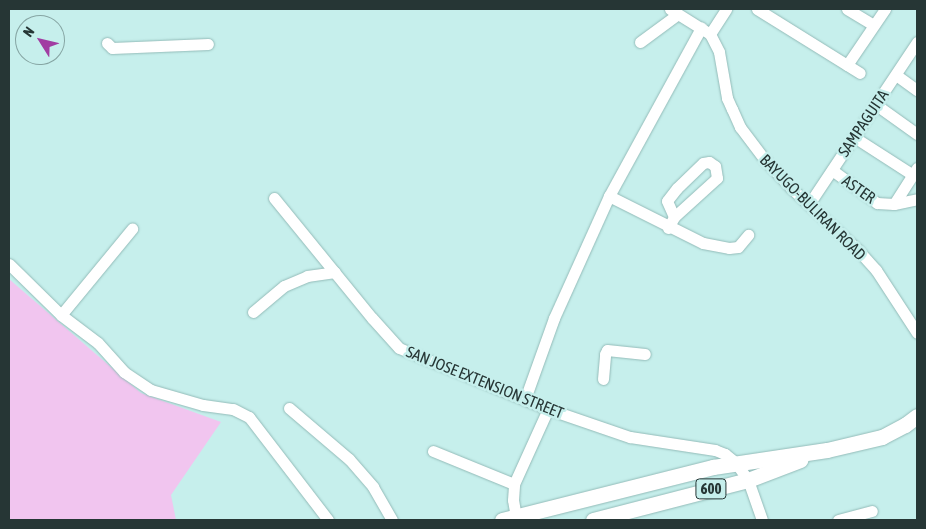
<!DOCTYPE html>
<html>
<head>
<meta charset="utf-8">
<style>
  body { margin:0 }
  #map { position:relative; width:926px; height:529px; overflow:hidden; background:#c6efec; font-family:"Asap Condensed",sans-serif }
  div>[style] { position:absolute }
  .green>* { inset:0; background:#f1c5ef }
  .roads { filter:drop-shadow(0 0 1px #93bbb8) drop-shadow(0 0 1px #93bbb8) }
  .minor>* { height:11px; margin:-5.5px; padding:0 5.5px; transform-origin:5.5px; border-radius:5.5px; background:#fff }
  .major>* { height:15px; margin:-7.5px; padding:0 7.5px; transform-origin:7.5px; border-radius:7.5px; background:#fff }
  span { translate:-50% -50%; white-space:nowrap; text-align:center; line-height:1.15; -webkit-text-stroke:5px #c6efec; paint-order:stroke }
  .shield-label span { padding:1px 4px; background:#c6efec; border:1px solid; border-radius:4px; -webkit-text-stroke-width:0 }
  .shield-label { font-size:15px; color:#263635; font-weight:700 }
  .street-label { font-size:16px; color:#263635 }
  .frame { position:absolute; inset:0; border:10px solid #263635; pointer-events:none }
  .north { position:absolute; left:15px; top:15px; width:50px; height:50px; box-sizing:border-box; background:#c6efec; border:1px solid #86a5a3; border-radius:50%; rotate:306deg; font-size:14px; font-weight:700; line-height:20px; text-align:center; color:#263635 }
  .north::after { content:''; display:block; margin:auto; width:18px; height:22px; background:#a13da2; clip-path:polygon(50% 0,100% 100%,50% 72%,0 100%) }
</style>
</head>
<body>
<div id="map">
  <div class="green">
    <i style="clip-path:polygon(9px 279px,141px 393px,221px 422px,171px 495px,176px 520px,9px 520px)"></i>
  </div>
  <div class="roads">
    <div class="minor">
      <i style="left:670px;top:9px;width:47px;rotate:32deg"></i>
      <i style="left:710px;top:34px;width:20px;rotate:63deg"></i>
      <i style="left:719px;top:52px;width:47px;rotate:80.1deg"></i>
      <i style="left:727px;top:98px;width:12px;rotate:66deg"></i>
      <i style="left:732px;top:109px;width:20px;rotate:66deg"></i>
      <i style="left:740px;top:127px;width:41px;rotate:52.9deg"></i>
      <i style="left:765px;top:160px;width:38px;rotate:47deg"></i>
      <i style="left:791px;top:188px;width:91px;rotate:42.8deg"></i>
      <i style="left:858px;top:250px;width:27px;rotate:48deg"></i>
      <i style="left:876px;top:270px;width:75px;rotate:56.9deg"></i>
      <i style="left:757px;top:9px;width:121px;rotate:31.9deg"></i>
      <i style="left:847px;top:9px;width:31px;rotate:31deg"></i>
      <i style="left:710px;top:34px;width:30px;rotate:-57deg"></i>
      <i style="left:640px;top:42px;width:47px;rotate:-36.4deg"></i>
      <i style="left:107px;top:43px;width:7px;rotate:45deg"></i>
      <i style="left:112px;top:48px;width:96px;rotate:-2.4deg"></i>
      <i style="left:847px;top:65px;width:68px;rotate:-55.8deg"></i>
      <i style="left:896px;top:75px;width:26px;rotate:36deg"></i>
      <i style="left:875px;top:104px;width:52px;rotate:35.5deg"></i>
      <i style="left:854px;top:137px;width:70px;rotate:32.8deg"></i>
      <i style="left:832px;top:170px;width:56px;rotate:36.3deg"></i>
      <i style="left:877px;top:203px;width:17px;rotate:3deg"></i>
      <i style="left:894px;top:204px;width:24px;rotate:-12deg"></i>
      <i style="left:609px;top:196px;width:105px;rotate:26.6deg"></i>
      <i style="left:703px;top:243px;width:26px;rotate:11deg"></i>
      <i style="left:729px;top:248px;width:9px;rotate:-6deg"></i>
      <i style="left:738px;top:247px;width:16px;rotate:-50deg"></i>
      <i style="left:274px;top:198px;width:155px;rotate:50.8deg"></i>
      <i style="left:372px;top:318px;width:40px;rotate:48deg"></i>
      <i style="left:399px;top:348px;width:161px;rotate:22.3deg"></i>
      <i style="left:548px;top:409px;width:87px;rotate:18.9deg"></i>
      <i style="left:630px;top:437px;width:86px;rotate:8.7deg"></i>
      <i style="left:715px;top:450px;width:11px;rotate:22deg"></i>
      <i style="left:725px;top:454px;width:14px;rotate:39deg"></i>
      <i style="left:736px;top:463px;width:21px;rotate:55deg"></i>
      <i style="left:748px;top:480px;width:42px;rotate:70.7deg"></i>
      <i style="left:809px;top:204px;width:195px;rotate:-56.3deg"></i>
      <i style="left:894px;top:204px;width:43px;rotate:-57.4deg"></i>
      <i style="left:668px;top:228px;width:13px;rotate:-61deg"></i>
      <i style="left:674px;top:217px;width:58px;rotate:-42.2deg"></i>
      <i style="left:717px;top:178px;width:12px;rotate:-99deg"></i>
      <i style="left:715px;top:166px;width:7px;rotate:-146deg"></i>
      <i style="left:709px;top:162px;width:6px;rotate:171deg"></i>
      <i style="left:703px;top:163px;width:36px;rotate:136deg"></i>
      <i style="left:677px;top:188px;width:16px;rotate:128deg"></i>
      <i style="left:667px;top:201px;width:17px;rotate:66deg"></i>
      <i style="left:9px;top:264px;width:73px;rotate:44.4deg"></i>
      <i style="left:61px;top:315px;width:112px;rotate:-50.5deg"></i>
      <i style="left:253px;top:312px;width:40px;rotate:-40deg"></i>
      <i style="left:284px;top:286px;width:25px;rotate:-23deg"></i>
      <i style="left:307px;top:276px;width:28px;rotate:-8deg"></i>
      <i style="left:61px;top:315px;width:46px;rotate:37.1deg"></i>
      <i style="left:98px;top:343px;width:39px;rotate:48deg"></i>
      <i style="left:124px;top:372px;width:32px;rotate:34deg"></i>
      <i style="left:151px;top:390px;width:54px;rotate:16.1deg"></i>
      <i style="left:203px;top:405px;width:30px;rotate:8deg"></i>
      <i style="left:233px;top:409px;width:18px;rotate:27deg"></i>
      <i style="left:249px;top:417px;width:130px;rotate:52.5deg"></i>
      <i style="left:603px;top:379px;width:25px;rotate:-85deg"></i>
      <i style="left:605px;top:354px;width:4px;rotate:-63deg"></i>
      <i style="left:607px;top:350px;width:38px;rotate:6deg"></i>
      <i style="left:525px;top:399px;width:86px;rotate:-70.3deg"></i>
      <i style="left:554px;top:318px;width:134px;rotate:-65.7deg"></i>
      <i style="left:609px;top:196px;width:192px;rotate:-61.3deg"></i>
      <i style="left:289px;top:408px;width:79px;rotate:40.4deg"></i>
      <i style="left:349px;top:459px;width:37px;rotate:49deg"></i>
      <i style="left:373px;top:487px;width:38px;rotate:60deg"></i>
      <i style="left:433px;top:451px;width:87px;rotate:22.2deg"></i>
      <i style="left:516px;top:517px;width:17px;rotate:-100deg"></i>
      <i style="left:513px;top:500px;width:16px;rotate:-86deg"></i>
      <i style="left:514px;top:484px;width:82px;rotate:-65.6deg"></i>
      <i style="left:838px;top:520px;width:35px;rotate:-15deg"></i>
    </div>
    <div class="major">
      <i style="left:502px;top:520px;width:218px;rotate:-14.1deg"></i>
      <i style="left:713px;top:467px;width:115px;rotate:-8.5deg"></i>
      <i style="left:827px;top:450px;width:57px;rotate:-13.3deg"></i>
      <i style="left:882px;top:437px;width:26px;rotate:-28deg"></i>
      <i style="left:905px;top:425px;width:15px;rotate:-37deg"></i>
      <i style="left:593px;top:520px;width:160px;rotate:-14.5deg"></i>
      <i style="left:748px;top:480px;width:56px;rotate:-21deg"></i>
    </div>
  </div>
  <div class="shield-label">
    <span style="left:711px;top:489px">600</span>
  </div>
  <div class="street-label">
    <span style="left:863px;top:123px;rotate:-56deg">SAMPAGUITA</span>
    <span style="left:859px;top:189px;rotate:35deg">ASTER</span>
    <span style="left:813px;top:207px;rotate:45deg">BAYUGO-BULIRAN ROAD</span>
    <span style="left:485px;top:382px;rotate:22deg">SAN JOSE EXTENSION STREET</span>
  </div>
  <div class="frame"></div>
  <div class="north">N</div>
</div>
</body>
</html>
